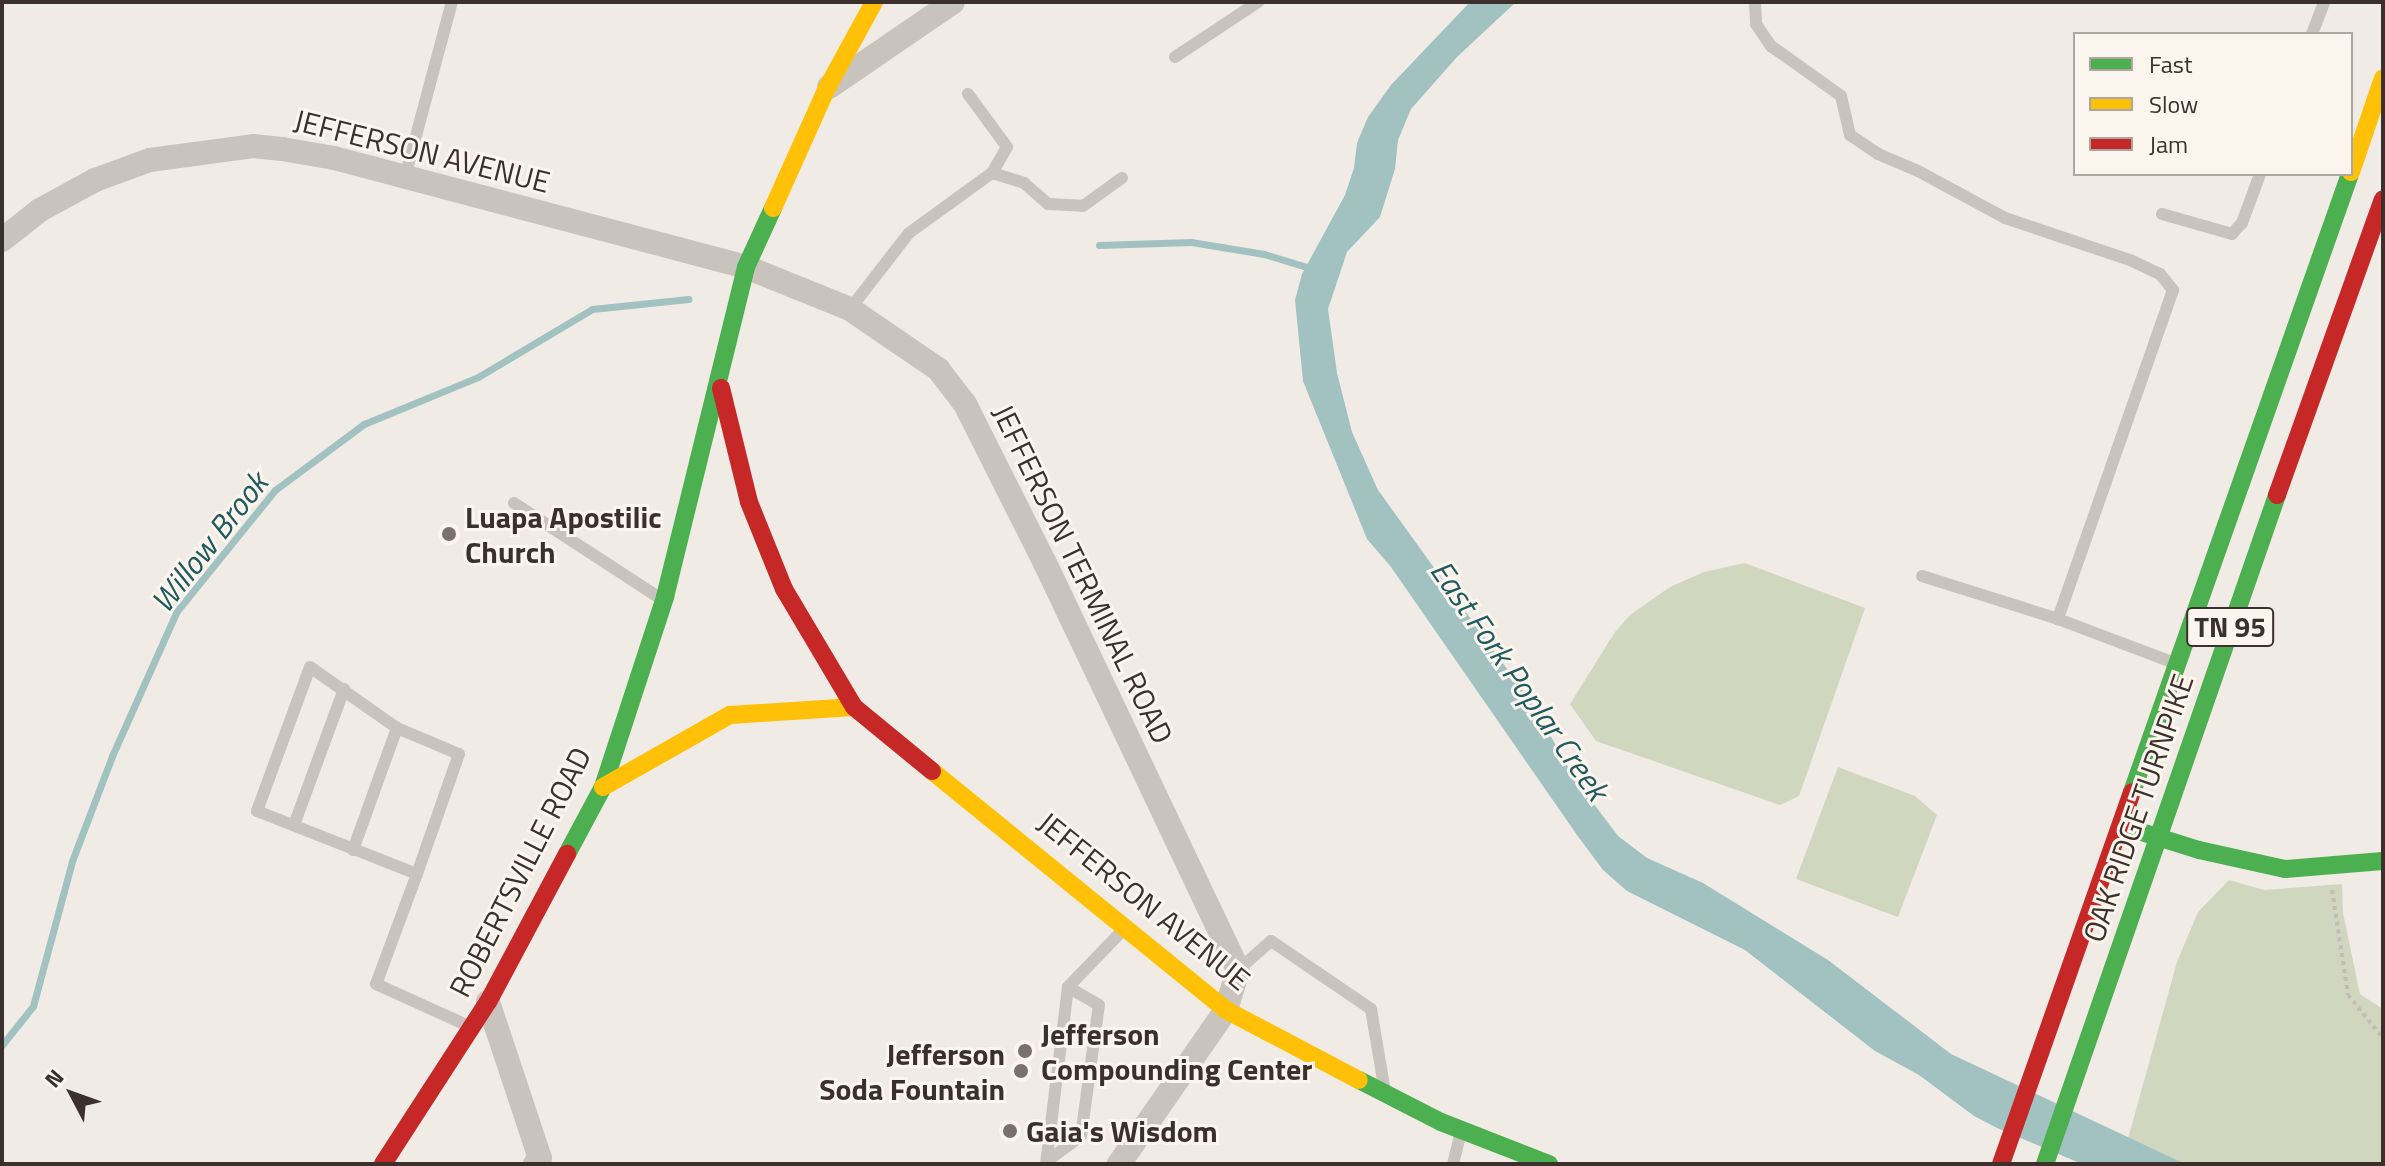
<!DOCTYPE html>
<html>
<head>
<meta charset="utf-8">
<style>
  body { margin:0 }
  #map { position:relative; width:2385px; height:1166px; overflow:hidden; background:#f0ebe5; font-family:"Titillium Web",sans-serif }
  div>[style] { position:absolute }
  .green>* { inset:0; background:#d1d6bf }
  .water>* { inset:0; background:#a1c2c1 }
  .stream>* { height:7px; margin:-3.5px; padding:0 3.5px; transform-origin:3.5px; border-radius:3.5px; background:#a1c2c1 }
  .path>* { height:4px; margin-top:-2px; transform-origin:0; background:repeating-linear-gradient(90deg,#c2bbb6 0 4px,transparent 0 8px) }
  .lane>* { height:12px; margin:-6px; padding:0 6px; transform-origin:6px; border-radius:6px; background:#c9c3be }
  .street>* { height:24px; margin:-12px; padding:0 12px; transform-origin:12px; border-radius:12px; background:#c9c3be }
  .fast>* { height:18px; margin:-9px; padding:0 9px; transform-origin:9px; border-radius:9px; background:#4caf50 }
  .slow>* { height:18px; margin:-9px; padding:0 9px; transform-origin:9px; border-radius:9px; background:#ffc107 }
  .jam>* { height:18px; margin:-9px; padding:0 9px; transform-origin:9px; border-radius:9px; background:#c62828 }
  .dots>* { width:22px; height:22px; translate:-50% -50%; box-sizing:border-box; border:4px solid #fbf5ee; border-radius:50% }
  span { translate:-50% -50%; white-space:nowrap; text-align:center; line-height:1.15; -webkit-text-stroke:6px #fbf5ee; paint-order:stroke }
  .shield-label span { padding:2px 6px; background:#fbf5ee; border:2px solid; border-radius:6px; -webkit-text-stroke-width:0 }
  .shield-label { font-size:28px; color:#3b302b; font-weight:700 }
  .street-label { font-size:30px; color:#3b302b }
  .poi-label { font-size:30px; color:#3b302b; font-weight:700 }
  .left { translate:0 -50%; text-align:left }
  .right { translate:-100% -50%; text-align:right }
  .water-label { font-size:32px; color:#1f5a5e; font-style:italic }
  .frame { position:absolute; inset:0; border:4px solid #3b302b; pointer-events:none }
  .legend { position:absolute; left:2073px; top:32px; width:280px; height:144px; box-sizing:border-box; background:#fbf5ee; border:2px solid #aea6a0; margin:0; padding:10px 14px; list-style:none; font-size:24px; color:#3b302b }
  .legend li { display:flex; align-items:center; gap:16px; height:40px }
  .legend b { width:40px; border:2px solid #aea6a0 }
  .north { position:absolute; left:32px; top:1054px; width:80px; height:80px; -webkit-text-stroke:6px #fbf5ee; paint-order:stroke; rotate:311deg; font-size:22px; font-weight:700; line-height:32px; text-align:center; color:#3b302b }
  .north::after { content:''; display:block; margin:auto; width:28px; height:36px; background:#3b302b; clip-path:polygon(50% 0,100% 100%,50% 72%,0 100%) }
</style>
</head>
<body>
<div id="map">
  <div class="green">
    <i style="clip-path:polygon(1745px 563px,1865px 608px,1799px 796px,1780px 805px,1596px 741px,1570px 704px,1615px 632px,1630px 615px,1670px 587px,1704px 572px)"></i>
    <i style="clip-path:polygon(1838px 767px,1915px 796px,1937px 815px,1898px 917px,1796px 879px)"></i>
    <i style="clip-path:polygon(2229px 880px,2264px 890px,2342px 884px,2343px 913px,2360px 994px,2383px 1009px,2383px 1164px,2121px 1164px,2177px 962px,2198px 912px)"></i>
  </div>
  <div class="water">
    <i style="clip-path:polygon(1470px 2px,1516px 2px,1457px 57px,1411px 109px,1398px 140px,1395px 169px,1380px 217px,1347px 252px,1328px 309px,1337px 373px,1352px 432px,1378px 490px,1533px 705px,1575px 779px,1618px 836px,1647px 858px,1703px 883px,1828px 960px,1951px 1054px,2185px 1164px,2082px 1164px,1997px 1128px,1974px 1116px,1919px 1075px,1875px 1051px,1745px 950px,1627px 891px,1603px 870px,1577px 835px,1391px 567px,1367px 539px,1303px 381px,1295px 300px,1302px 274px,1345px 195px,1354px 168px,1357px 143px,1368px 117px,1391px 85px)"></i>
  </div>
  <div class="stream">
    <i style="left:1099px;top:245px;width:92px;rotate:-1.9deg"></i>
    <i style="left:1191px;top:242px;width:74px;rotate:9.3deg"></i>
    <i style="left:1264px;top:254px;width:51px;rotate:17deg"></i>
    <i style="left:2px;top:1045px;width:50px;rotate:-51.5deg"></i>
    <i style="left:33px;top:1006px;width:150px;rotate:-74.9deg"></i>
    <i style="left:72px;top:861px;width:112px;rotate:-69.1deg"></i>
    <i style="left:112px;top:756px;width:159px;rotate:-65.9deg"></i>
    <i style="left:177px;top:611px;width:156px;rotate:-51deg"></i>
    <i style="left:275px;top:490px;width:111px;rotate:-36.6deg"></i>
    <i style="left:364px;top:424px;width:123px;rotate:-22.4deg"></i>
    <i style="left:478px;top:377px;width:133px;rotate:-30.8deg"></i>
    <i style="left:592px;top:309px;width:97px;rotate:-5.9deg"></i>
  </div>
  <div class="path">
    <i style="left:2332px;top:890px;width:106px;rotate:81.3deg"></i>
    <i style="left:2348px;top:995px;width:55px;rotate:50.9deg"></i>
  </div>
  <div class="lane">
    <i style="left:1755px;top:2px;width:22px;rotate:87deg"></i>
    <i style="left:1756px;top:24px;width:27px;rotate:56deg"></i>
    <i style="left:1771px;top:46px;width:86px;rotate:35.5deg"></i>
    <i style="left:1841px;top:96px;width:40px;rotate:77deg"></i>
    <i style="left:1850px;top:135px;width:34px;rotate:34deg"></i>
    <i style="left:1878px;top:154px;width:43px;rotate:23deg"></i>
    <i style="left:1918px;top:171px;width:99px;rotate:28.4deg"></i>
    <i style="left:2005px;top:218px;width:132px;rotate:18.6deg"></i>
    <i style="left:2130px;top:260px;width:33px;rotate:25deg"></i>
    <i style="left:2160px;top:274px;width:21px;rotate:51deg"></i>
    <i style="left:2173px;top:290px;width:349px;rotate:109.3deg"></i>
    <i style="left:2058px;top:619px;width:122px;rotate:20.7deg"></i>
    <i style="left:2312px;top:34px;width:34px;rotate:-69deg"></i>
    <i style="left:1175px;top:57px;width:100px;rotate:-33.5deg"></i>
    <i style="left:992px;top:173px;width:34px;rotate:17deg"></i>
    <i style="left:1024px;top:183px;width:32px;rotate:41deg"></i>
    <i style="left:1048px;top:204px;width:35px;rotate:3deg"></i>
    <i style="left:1083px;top:206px;width:48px;rotate:-35.7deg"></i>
    <i style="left:405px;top:177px;width:181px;rotate:-75deg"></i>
    <i style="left:2162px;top:214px;width:73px;rotate:15.9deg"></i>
    <i style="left:2232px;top:234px;width:15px;rotate:-48deg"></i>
    <i style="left:2242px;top:223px;width:52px;rotate:-69.8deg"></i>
    <i style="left:850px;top:309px;width:96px;rotate:-52.2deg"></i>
    <i style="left:909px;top:233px;width:102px;rotate:-35.9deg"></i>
    <i style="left:992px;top:173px;width:30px;rotate:-60deg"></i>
    <i style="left:1007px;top:147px;width:66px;rotate:-126.3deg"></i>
    <i style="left:514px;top:503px;width:176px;rotate:33.1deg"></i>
    <i style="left:1922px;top:576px;width:143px;rotate:17.5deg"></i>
    <i style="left:294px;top:825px;width:145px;rotate:-69.8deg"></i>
    <i style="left:353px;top:850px;width:130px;rotate:-70.2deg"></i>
    <i style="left:417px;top:874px;width:172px;rotate:-158.5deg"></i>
    <i style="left:257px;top:811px;width:153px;rotate:-69.8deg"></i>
    <i style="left:310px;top:667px;width:106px;rotate:35deg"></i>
    <i style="left:397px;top:728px;width:67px;rotate:22.8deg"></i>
    <i style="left:459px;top:754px;width:127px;rotate:109.3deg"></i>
    <i style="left:417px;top:874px;width:117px;rotate:110.4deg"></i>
    <i style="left:376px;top:984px;width:104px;rotate:24.4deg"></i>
    <i style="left:1238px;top:970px;width:44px;rotate:-41.3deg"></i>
    <i style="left:1271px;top:941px;width:121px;rotate:34.2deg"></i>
    <i style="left:1371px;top:1009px;width:78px;rotate:80.4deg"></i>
    <i style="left:1047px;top:1161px;width:42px;rotate:-36.3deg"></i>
    <i style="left:1081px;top:1136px;width:132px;rotate:-82.2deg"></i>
    <i style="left:1099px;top:1005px;width:36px;rotate:-150deg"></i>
    <i style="left:1046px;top:1164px;width:178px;rotate:-82.9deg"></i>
    <i style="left:1068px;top:987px;width:82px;rotate:-46deg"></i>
    <i style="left:1453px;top:1164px;width:34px;rotate:-76deg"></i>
  </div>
  <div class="street">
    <i style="left:829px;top:87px;width:150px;rotate:-34.4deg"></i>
    <i style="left:2px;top:240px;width:48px;rotate:-38.3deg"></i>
    <i style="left:40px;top:210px;width:63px;rotate:-28.6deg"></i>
    <i style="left:95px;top:180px;width:59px;rotate:-20deg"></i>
    <i style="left:150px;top:160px;width:104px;rotate:-7.7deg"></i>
    <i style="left:253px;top:146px;width:29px;rotate:6deg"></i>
    <i style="left:282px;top:149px;width:53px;rotate:9.8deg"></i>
    <i style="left:334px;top:158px;width:426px;rotate:14.8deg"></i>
    <i style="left:746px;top:267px;width:112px;rotate:22deg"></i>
    <i style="left:850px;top:309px;width:107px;rotate:34.3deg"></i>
    <i style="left:938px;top:369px;width:44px;rotate:52.4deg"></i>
    <i style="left:965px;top:404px;width:178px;rotate:63.3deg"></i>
    <i style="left:1045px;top:563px;width:450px;rotate:64.6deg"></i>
    <i style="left:1238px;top:970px;width:42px;rotate:106.7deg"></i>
    <i style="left:1226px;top:1010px;width:188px;rotate:124.8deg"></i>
    <i style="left:488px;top:1002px;width:164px;rotate:71.6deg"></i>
    <i style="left:540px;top:1158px;width:8px;rotate:130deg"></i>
  </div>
  <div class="fast">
    <i style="left:2132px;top:792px;width:655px;rotate:-70.57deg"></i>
    <i style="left:2135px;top:830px;width:67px;rotate:17.4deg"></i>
    <i style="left:2199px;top:850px;width:88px;rotate:12.5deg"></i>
    <i style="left:2285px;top:869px;width:98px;rotate:-4.7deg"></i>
    <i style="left:567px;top:854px;width:76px;rotate:-61.8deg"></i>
    <i style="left:603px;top:787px;width:200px;rotate:-71.9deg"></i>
    <i style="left:665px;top:597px;width:340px;rotate:-76.2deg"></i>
    <i style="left:746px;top:267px;width:65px;rotate:-65.4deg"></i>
    <i style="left:1359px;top:1080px;width:92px;rotate:27.1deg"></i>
    <i style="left:1441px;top:1122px;width:116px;rotate:21.3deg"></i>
    <i style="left:2045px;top:1164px;width:708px;rotate:-70.87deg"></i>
  </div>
  <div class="slow">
    <i style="left:2351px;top:172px;width:99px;rotate:-71.2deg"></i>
    <i style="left:773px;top:208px;width:132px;rotate:-65.8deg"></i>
    <i style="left:827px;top:88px;width:98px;rotate:-61.3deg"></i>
    <i style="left:932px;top:771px;width:379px;rotate:39.1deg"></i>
    <i style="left:1226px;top:1010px;width:150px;rotate:27.8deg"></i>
    <i style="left:603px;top:787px;width:146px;rotate:-29.6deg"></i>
    <i style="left:730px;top:715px;width:124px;rotate:-3.7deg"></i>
  </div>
  <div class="jam">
    <i style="left:721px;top:388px;width:117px;rotate:76.2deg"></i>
    <i style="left:749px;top:502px;width:94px;rotate:68.1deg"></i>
    <i style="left:784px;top:589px;width:137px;rotate:59.3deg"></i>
    <i style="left:854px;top:707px;width:101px;rotate:39.4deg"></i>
    <i style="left:2277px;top:495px;width:314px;rotate:-70.3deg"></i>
    <i style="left:383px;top:1164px;width:193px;rotate:-57.1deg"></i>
    <i style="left:488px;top:1002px;width:168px;rotate:-61.9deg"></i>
    <i style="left:2001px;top:1164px;width:394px;rotate:-70.6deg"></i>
  </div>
  <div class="dots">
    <i style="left:449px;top:534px;background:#7a716c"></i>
    <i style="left:1025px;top:1051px;background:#7a716c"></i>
    <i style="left:1021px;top:1071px;background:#7a716c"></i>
    <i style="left:1010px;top:1131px;background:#7a716c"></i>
  </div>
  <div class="shield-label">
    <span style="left:2230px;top:627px">TN 95</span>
  </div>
  <div class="street-label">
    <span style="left:422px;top:151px;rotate:14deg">JEFFERSON AVENUE</span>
    <span style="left:1083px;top:574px;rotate:64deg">JEFFERSON TERMINAL ROAD</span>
    <span style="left:2138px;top:808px;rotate:-71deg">OAK RIDGE TURNPIKE</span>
    <span style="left:520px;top:872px;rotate:-63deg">ROBERTSVILLE ROAD</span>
    <span style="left:1144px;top:901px;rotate:39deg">JEFFERSON AVENUE</span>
  </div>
  <div class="poi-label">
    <span class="left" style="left:465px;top:534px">Luapa Apostilic<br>Church</span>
    <span class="left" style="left:1041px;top:1051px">Jefferson<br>Compounding Center</span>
    <span class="right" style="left:1005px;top:1071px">Jefferson<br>Soda Fountain</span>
    <span class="left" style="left:1026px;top:1131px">Gaia's Wisdom</span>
  </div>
  <div class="water-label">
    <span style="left:209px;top:542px;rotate:-52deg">Willow Brook</span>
    <span style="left:1520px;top:680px;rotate:55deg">East Fork Poplar Creek</span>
  </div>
  <div class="frame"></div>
  <ul class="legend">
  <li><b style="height:10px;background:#4caf50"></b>Fast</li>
  <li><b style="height:10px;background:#ffc107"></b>Slow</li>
  <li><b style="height:10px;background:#c62828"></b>Jam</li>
  </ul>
  <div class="north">N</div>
</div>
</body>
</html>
